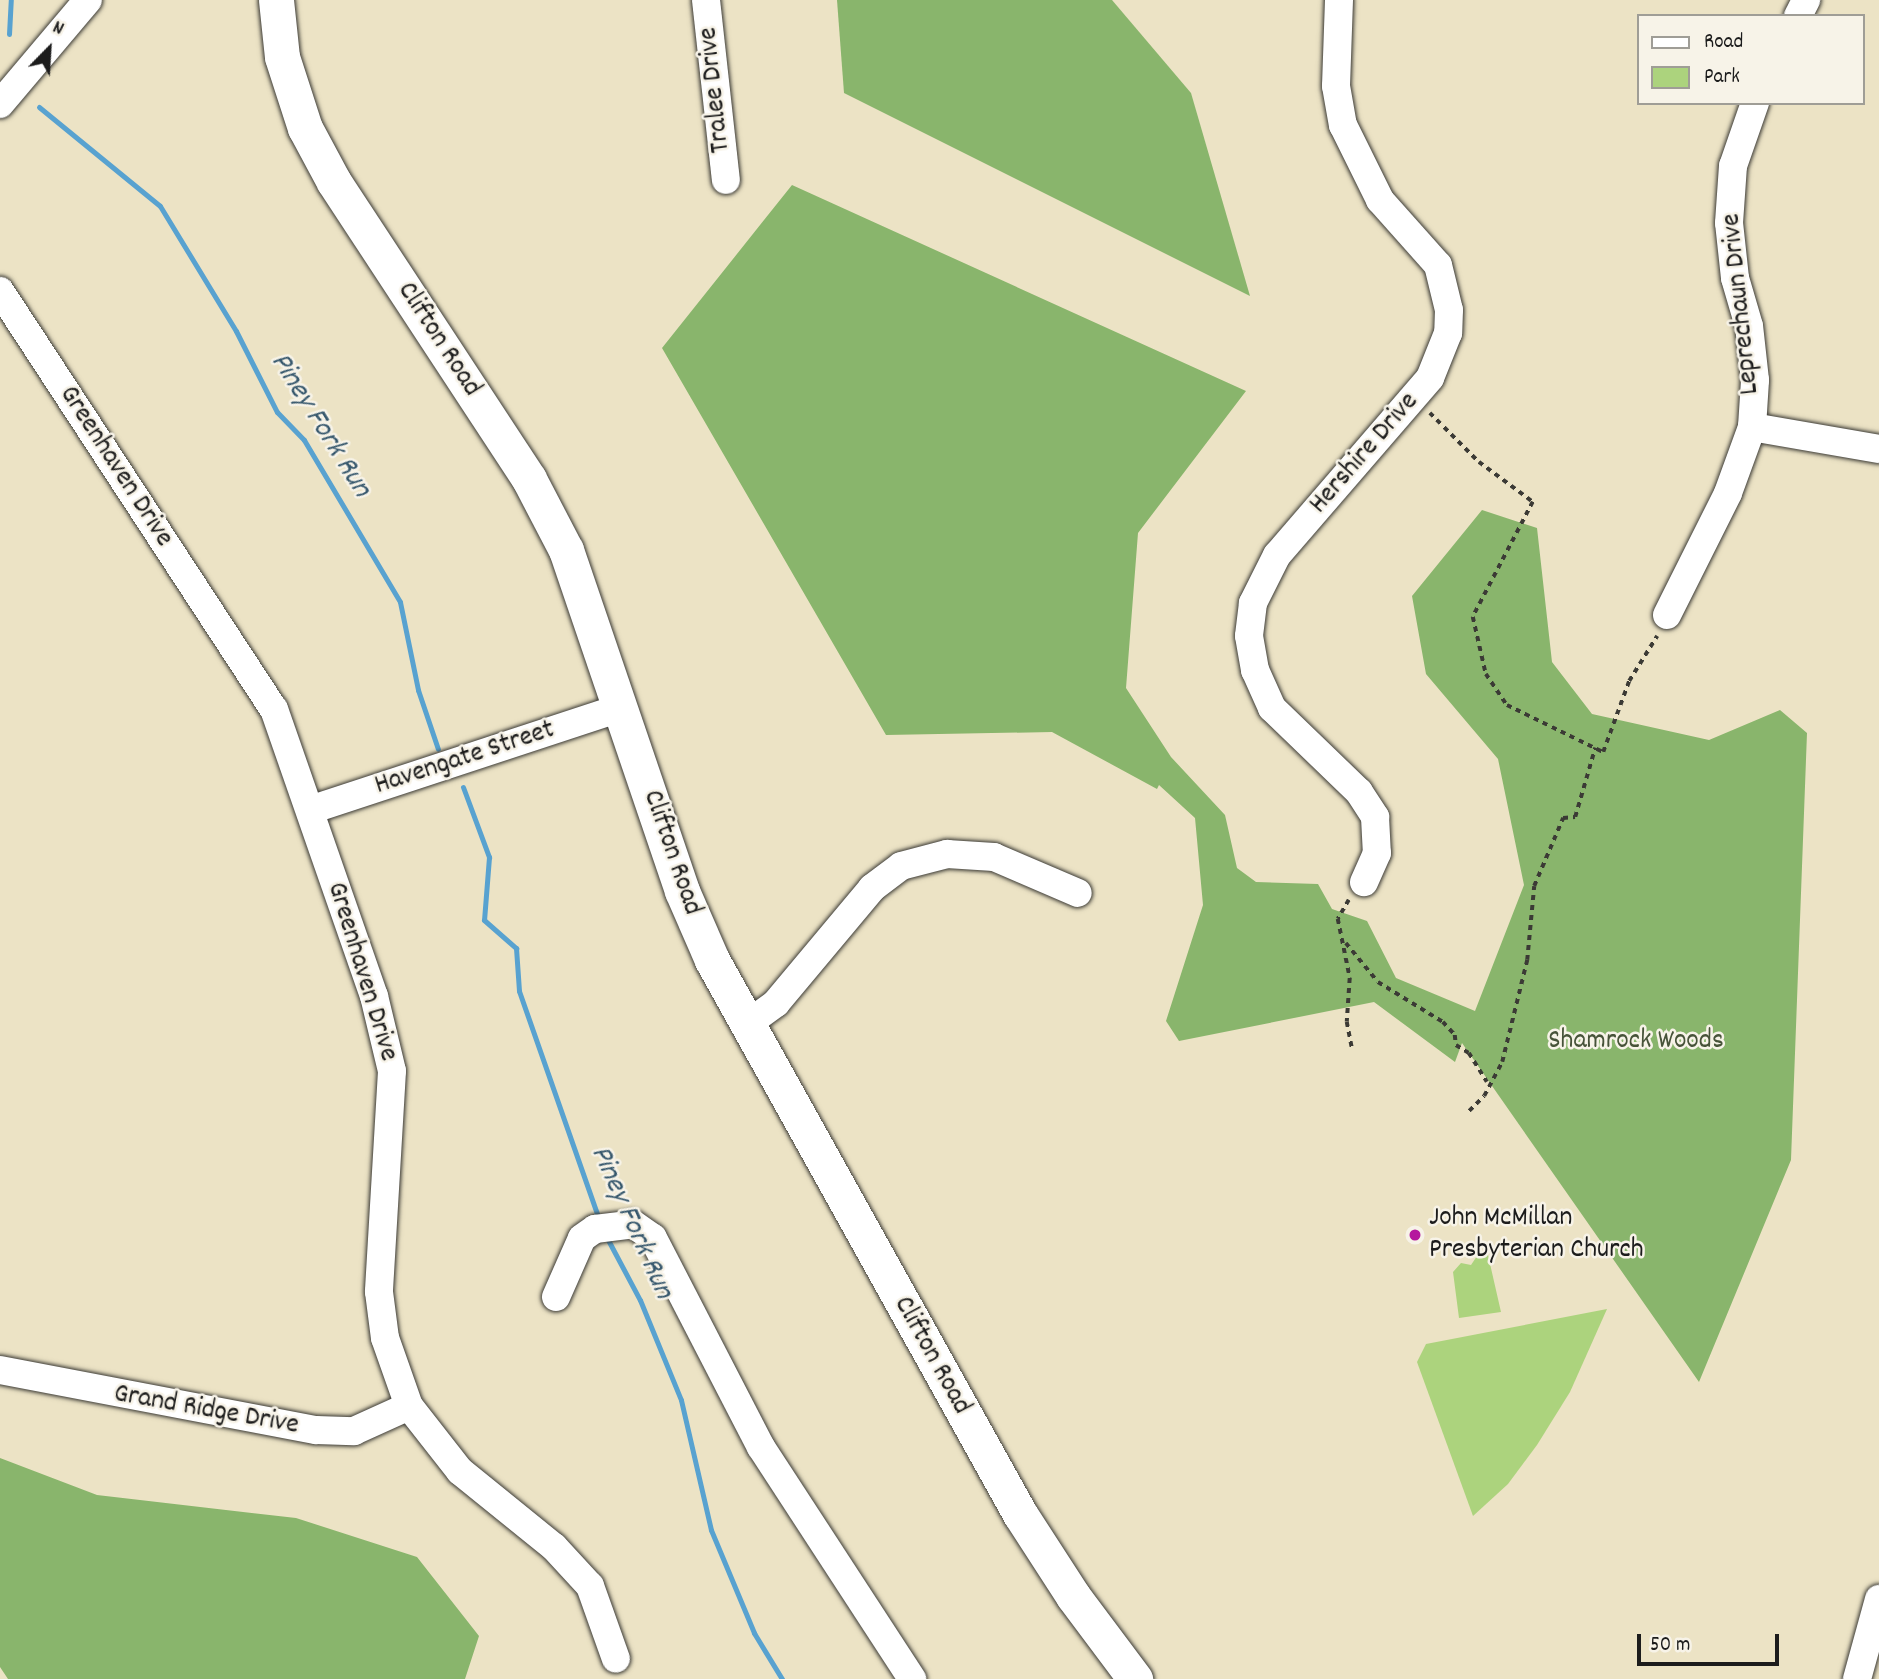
<!DOCTYPE html>
<html>
<head>
<meta charset="utf-8">
<style>
  body { margin:0 }
  #map { position:relative; width:1879px; height:1679px; overflow:hidden; background:#ece3c5; font-family:Dekko,sans-serif }
  div>[style] { position:absolute }
  .green>* { inset:0; background:#acd37d }
  .forest>* { inset:0; background:#89b56c }
  .stream>* { height:5px; margin:-2.5px; padding:0 2.5px; transform-origin:2.5px; border-radius:2.5px; background:#58a2d0 }
  .path>* { height:3.5px; margin-top:-1.75px; transform-origin:0; background:repeating-linear-gradient(90deg,#3b3a35 0 5px,transparent 0 10px) }
  .roads { filter:drop-shadow(0 0 2px #3b3a35) drop-shadow(0 0 2px #3b3a35) }
  .minor>* { height:28px; margin:-14px; padding:0 14px; transform-origin:14px; border-radius:14px; background:#fff }
  .major>* { height:35px; margin:-17.5px; padding:0 17.5px; transform-origin:17.5px; border-radius:17.5px; background:#fff }
  .dots>* { width:19px; height:19px; translate:-50% -50%; box-sizing:border-box; border:4px solid #f7f3e8; border-radius:50% }
  span { translate:-50% -50%; white-space:nowrap; text-align:center; line-height:1.15; -webkit-text-stroke:5px #f7f3e8; paint-order:stroke }
  .street-label { font-size:28px; color:#1c1c1c }
  .park-label { font-size:28px; color:#475339 }
  .poi-label { font-size:28px; color:#1c1c1c }
  .left { translate:0 -50%; text-align:left }
  .water-label { font-size:30px; color:#37586d; font-style:italic }
  .legend { position:absolute; left:1637px; top:14px; width:228px; height:91px; box-sizing:border-box; background:#f7f3e8; border:2px solid #9f9d96; margin:0; padding:9px 12px; list-style:none; font-size:21px; color:#1c1c1c }
  .legend li { display:flex; align-items:center; gap:14px; height:35px }
  .legend b { width:35px; border:2px solid #9f9d96 }
  .north { position:absolute; left:14px; top:14px; width:70px; height:70px; -webkit-text-stroke:5px #f7f3e8; paint-order:stroke; rotate:24deg; font-size:19px; font-weight:700; line-height:28px; text-align:center; color:#1c1c1c }
  .north::after { content:''; display:block; margin:auto; width:24px; height:32px; background:#1c1c1c; clip-path:polygon(50% 0,100% 100%,50% 72%,0 100%) }
  .scale { position:absolute; left:1637px; top:1634px; width:142px; height:32px; box-sizing:border-box; border:4px solid #1c1c1c; border-top:0; padding-left:9px; font-size:21px; line-height:24px; white-space:nowrap; color:#1c1c1c; -webkit-text-stroke:5px #f7f3e8; paint-order:stroke }
</style>
</head>
<body>
<div id="map">
  <div class="green">
    <i style="clip-path:polygon(1488px 1255px,1501px 1312px,1459px 1318px,1453px 1272px,1461px 1263px,1471px 1265px,1477px 1256px)"></i>
    <i style="clip-path:polygon(1607px 1309px,1570px 1392px,1537px 1445px,1508px 1484px,1473px 1516px,1417px 1362px,1426px 1344px)"></i>
  </div>
  <div class="forest">
    <i style="clip-path:polygon(837px 0,1112px 0,1191px 93px,1250px 296px,844px 93px)"></i>
    <i style="clip-path:polygon(792px 185px,1246px 391px,1138px 533px,1126px 688px,1171px 757px,1225px 815px,1237px 868px,1256px 882px,1318px 884px,1332px 909px,1367px 921px,1396px 978px,1475px 1011px,1524px 885px,1498px 759px,1426px 674px,1412px 596px,1482px 510px,1537px 528px,1552px 662px,1592px 714px,1709px 740px,1780px 710px,1807px 733px,1791px 1160px,1699px 1382px,1462px 1043px,1455px 1062px,1374px 1002px,1179px 1041px,1166px 1021px,1203px 905px,1195px 818px,1159px 785px,1157px 789px,1052px 732px,886px 735px,662px 348px)"></i>
    <i style="clip-path:polygon(0 1458px,97px 1495px,296px 1518px,417px 1557px,479px 1636px,465px 1679px,8px 1679px,0 1667px)"></i>
  </div>
  <div class="stream">
    <i style="left:9px;top:34px;width:34px;rotate:-87deg"></i>
    <i style="left:39px;top:107px;width:156px;rotate:39.3deg"></i>
    <i style="left:160px;top:206px;width:146px;rotate:58.7deg"></i>
    <i style="left:236px;top:331px;width:91px;rotate:63.2deg"></i>
    <i style="left:277px;top:412px;width:39px;rotate:46deg"></i>
    <i style="left:304px;top:440px;width:188px;rotate:59.3deg"></i>
    <i style="left:400px;top:602px;width:90px;rotate:78.4deg"></i>
    <i style="left:418px;top:690px;width:62px;rotate:71.3deg"></i>
    <i style="left:463px;top:787px;width:75px;rotate:69.6deg"></i>
    <i style="left:489px;top:857px;width:63px;rotate:94.5deg"></i>
    <i style="left:484px;top:920px;width:43px;rotate:41.2deg"></i>
    <i style="left:516px;top:948px;width:43px;rotate:86deg"></i>
    <i style="left:519px;top:991px;width:242px;rotate:70.7deg"></i>
    <i style="left:607px;top:1238px;width:70px;rotate:62deg"></i>
    <i style="left:640px;top:1300px;width:108px;rotate:67.7deg"></i>
    <i style="left:681px;top:1400px;width:133px;rotate:77deg"></i>
    <i style="left:711px;top:1530px;width:112px;rotate:67.3deg"></i>
    <i style="left:754px;top:1633px;width:54px;rotate:58.7deg"></i>
  </div>
  <div class="path">
    <i style="left:1430px;top:413px;width:69px;rotate:45deg"></i>
    <i style="left:1479px;top:462px;width:67px;rotate:36.5deg"></i>
    <i style="left:1533px;top:502px;width:130px;rotate:117.6deg"></i>
    <i style="left:1473px;top:617px;width:58px;rotate:77.2deg"></i>
    <i style="left:1486px;top:674px;width:37px;rotate:56deg"></i>
    <i style="left:1507px;top:705px;width:107px;rotate:26.1deg"></i>
    <i style="left:1603px;top:752px;width:76px;rotate:-69.9deg"></i>
    <i style="left:1629px;top:681px;width:53px;rotate:-58.1deg"></i>
    <i style="left:1349px;top:900px;width:22px;rotate:120deg"></i>
    <i style="left:1338px;top:919px;width:60px;rotate:78.5deg"></i>
    <i style="left:1350px;top:978px;width:44px;rotate:93.9deg"></i>
    <i style="left:1347px;top:1022px;width:26px;rotate:79deg"></i>
    <i style="left:1346px;top:943px;width:50px;rotate:50.6deg"></i>
    <i style="left:1378px;top:982px;width:76px;rotate:31.6deg"></i>
    <i style="left:1443px;top:1022px;width:18px;rotate:47deg"></i>
    <i style="left:1455px;top:1035px;width:10px;rotate:84deg"></i>
    <i style="left:1456px;top:1045px;width:15px;rotate:32deg"></i>
    <i style="left:1469px;top:1053px;width:34px;rotate:58deg"></i>
    <i style="left:1469px;top:1111px;width:21px;rotate:-45deg"></i>
    <i style="left:1484px;top:1096px;width:38px;rotate:-62deg"></i>
    <i style="left:1502px;top:1062px;width:105px;rotate:-76.2deg"></i>
    <i style="left:1527px;top:960px;width:74px;rotate:-84.6deg"></i>
    <i style="left:1534px;top:886px;width:74px;rotate:-66.9deg"></i>
    <i style="left:1563px;top:818px;width:12px;rotate:-5deg"></i>
    <i style="left:1575px;top:817px;width:72px;rotate:-73.8deg"></i>
  </div>
  <div class="roads">
    <div class="minor">
      <i style="left:706px;top:0;width:181px;rotate:83.7deg"></i>
      <i style="left:1339px;top:0;width:86px;rotate:92deg"></i>
      <i style="left:1336px;top:86px;width:40px;rotate:80deg"></i>
      <i style="left:1343px;top:125px;width:84px;rotate:63.7deg"></i>
      <i style="left:1380px;top:200px;width:87px;rotate:48.3deg"></i>
      <i style="left:1438px;top:265px;width:46px;rotate:76.3deg"></i>
      <i style="left:1449px;top:310px;width:23px;rotate:92deg"></i>
      <i style="left:1448px;top:333px;width:48px;rotate:111.8deg"></i>
      <i style="left:1430px;top:378px;width:234px;rotate:130.8deg"></i>
      <i style="left:1277px;top:555px;width:54px;rotate:116.6deg"></i>
      <i style="left:1253px;top:603px;width:33px;rotate:97deg"></i>
      <i style="left:1249px;top:636px;width:35px;rotate:80deg"></i>
      <i style="left:1255px;top:670px;width:42px;rotate:65.9deg"></i>
      <i style="left:1272px;top:708px;width:121px;rotate:44deg"></i>
      <i style="left:1359px;top:792px;width:30px;rotate:57deg"></i>
      <i style="left:1375px;top:817px;width:36px;rotate:87deg"></i>
      <i style="left:1377px;top:853px;width:32px;rotate:114deg"></i>
      <i style="left:1798px;top:16px;width:18px;rotate:-63deg"></i>
      <i style="left:0;top:104px;width:136px;rotate:-49.8deg"></i>
      <i style="left:0;top:291px;width:500px;rotate:56.8deg"></i>
      <i style="left:274px;top:709px;width:304px;rotate:70.8deg"></i>
      <i style="left:374px;top:996px;width:77px;rotate:76.5deg"></i>
      <i style="left:392px;top:1071px;width:221px;rotate:93.4deg"></i>
      <i style="left:379px;top:1292px;width:46px;rotate:82.6deg"></i>
      <i style="left:385px;top:1338px;width:72px;rotate:70.6deg"></i>
      <i style="left:409px;top:1406px;width:83px;rotate:51.9deg"></i>
      <i style="left:460px;top:1471px;width:121px;rotate:39deg"></i>
      <i style="left:554px;top:1547px;width:53px;rotate:47.3deg"></i>
      <i style="left:590px;top:1586px;width:77px;rotate:70.4deg"></i>
      <i style="left:1752px;top:427px;width:129px;rotate:9.8deg"></i>
      <i style="left:1667px;top:615px;width:136px;rotate:-63.4deg"></i>
      <i style="left:1728px;top:493px;width:70px;rotate:-70deg"></i>
      <i style="left:1752px;top:427px;width:47px;rotate:-86.3deg"></i>
      <i style="left:1755px;top:380px;width:54px;rotate:-96.3deg"></i>
      <i style="left:1749px;top:326px;width:50px;rotate:-106.3deg"></i>
      <i style="left:1735px;top:278px;width:55px;rotate:-96.2deg"></i>
      <i style="left:1729px;top:223px;width:57px;rotate:-86deg"></i>
      <i style="left:1733px;top:166px;width:67px;rotate:-70.8deg"></i>
      <i style="left:310px;top:810px;width:327px;rotate:-18.2deg"></i>
      <i style="left:746px;top:1025px;width:37px;rotate:-36deg"></i>
      <i style="left:776px;top:1003px;width:150px;rotate:-50.1deg"></i>
      <i style="left:872px;top:888px;width:36px;rotate:-37deg"></i>
      <i style="left:901px;top:866px;width:48px;rotate:-14.6deg"></i>
      <i style="left:947px;top:854px;width:47px;rotate:3.7deg"></i>
      <i style="left:994px;top:857px;width:91px;rotate:23.2deg"></i>
      <i style="left:556px;top:1297px;width:64px;rotate:-66.2deg"></i>
      <i style="left:582px;top:1238px;width:16px;rotate:-35deg"></i>
      <i style="left:595px;top:1229px;width:38px;rotate:-7deg"></i>
      <i style="left:633px;top:1224px;width:24px;rotate:35deg"></i>
      <i style="left:653px;top:1238px;width:235px;rotate:62.7deg"></i>
      <i style="left:761px;top:1447px;width:277px;rotate:56.9deg"></i>
      <i style="left:0;top:1370px;width:322px;rotate:10.8deg"></i>
      <i style="left:316px;top:1430px;width:38px;rotate:2deg"></i>
      <i style="left:354px;top:1431px;width:60px;rotate:-24.4deg"></i>
      <i style="left:1857px;top:1679px;width:83px;rotate:-74.6deg"></i>
    </div>
    <div class="major">
      <i style="left:276px;top:0;width:57px;rotate:84deg"></i>
      <i style="left:282px;top:57px;width:75px;rotate:72.1deg"></i>
      <i style="left:305px;top:128px;width:61px;rotate:61.8deg"></i>
      <i style="left:334px;top:182px;width:355px;rotate:56.7deg"></i>
      <i style="left:529px;top:479px;width:80px;rotate:62.5deg"></i>
      <i style="left:566px;top:550px;width:360px;rotate:71.2deg"></i>
      <i style="left:682px;top:891px;width:75px;rotate:66.5deg"></i>
      <i style="left:712px;top:960px;width:634px;rotate:60.93deg"></i>
      <i style="left:1020px;top:1514px;width:98px;rotate:57.1deg"></i>
      <i style="left:1073px;top:1596px;width:104px;rotate:53.2deg"></i>
    </div>
  </div>
  <div class="dots">
    <i style="left:1415px;top:1235px;background:#b5179e"></i>
  </div>
  <div class="street-label">
    <span style="left:716px;top:90px;rotate:-96deg">Tralee Drive</span>
    <span style="left:1742px;top:304px;rotate:-96deg">Leprechaun Drive</span>
    <span style="left:438px;top:340px;rotate:57deg">Clifton Road</span>
    <span style="left:1365px;top:454px;rotate:-49deg">Hershire Drive</span>
    <span style="left:115px;top:467px;rotate:57deg">Greenhaven Drive</span>
    <span style="left:465px;top:759px;rotate:-18deg">Havengate Street</span>
    <span style="left:671px;top:853px;rotate:71deg">Clifton Road</span>
    <span style="left:361px;top:972px;rotate:73deg">Greenhaven Drive</span>
    <span style="left:931px;top:1356px;rotate:61deg">Clifton Road</span>
    <span style="left:206px;top:1411px;rotate:10deg">Grand Ridge Drive</span>
  </div>
  <div class="park-label">
    <span style="left:1636px;top:1042px">Shamrock Woods</span>
  </div>
  <div class="poi-label">
    <span class="left" style="left:1429px;top:1235px">John McMillan<br>Presbyterian Church</span>
  </div>
  <div class="water-label">
    <span style="left:319px;top:426px;rotate:58deg">Piney Fork Run</span>
    <span style="left:630px;top:1223px;rotate:66deg">Piney Fork Run</span>
  </div>
  <ul class="legend">
  <li><b style="height:9px;background:#fff"></b>Road</li>
  <li><b style="height:19px;background:#acd37d"></b>Park</li>
  </ul>
  <div class="north">N</div>
  <div class="scale">50 m</div>
</div>
</body>
</html>
